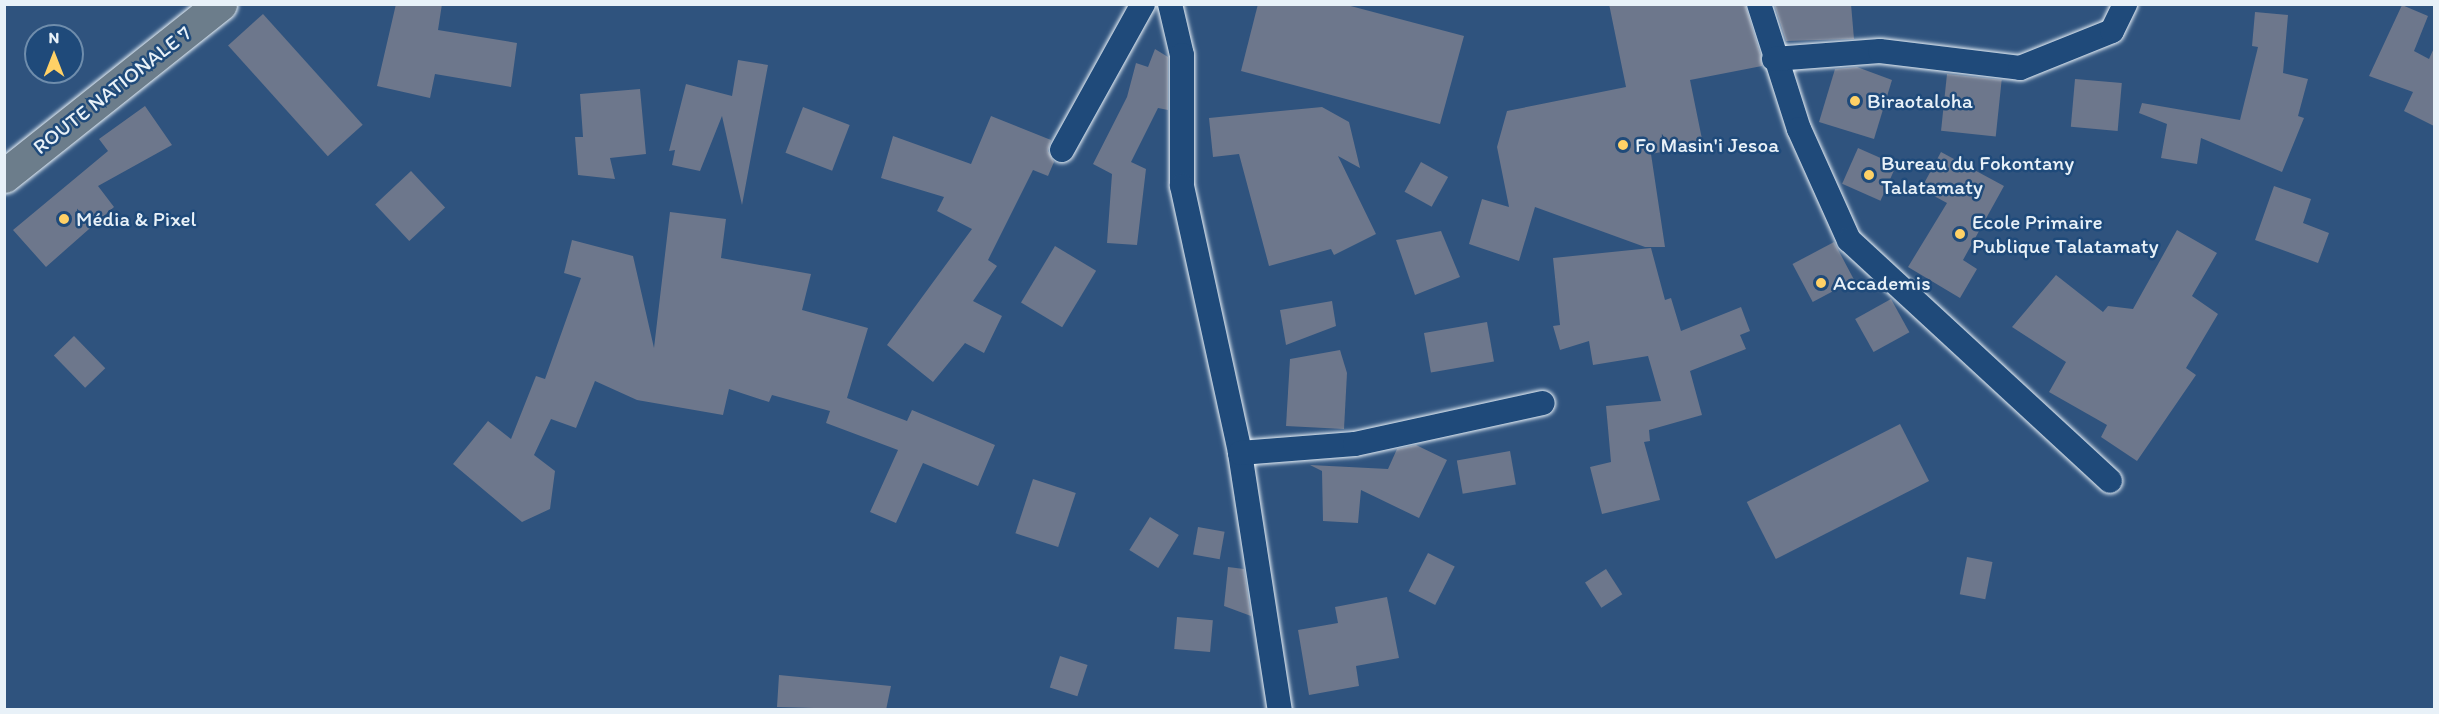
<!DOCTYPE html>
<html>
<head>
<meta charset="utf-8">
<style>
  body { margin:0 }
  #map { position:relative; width:2439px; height:714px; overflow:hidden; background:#2f537e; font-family:Itim,sans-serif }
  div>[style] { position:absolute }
  .building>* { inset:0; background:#6d778c; transform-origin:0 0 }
  .roads { filter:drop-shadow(0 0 2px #e8f1f8) drop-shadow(0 0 2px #e8f1f8) }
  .minor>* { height:24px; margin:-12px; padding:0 12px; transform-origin:12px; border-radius:12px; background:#1f4a7a }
  .primary>* { height:33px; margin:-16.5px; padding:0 16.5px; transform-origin:16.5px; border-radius:16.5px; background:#6c7d8b }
  .dots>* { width:16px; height:16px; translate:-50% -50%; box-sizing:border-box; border:3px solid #1f4a7a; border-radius:50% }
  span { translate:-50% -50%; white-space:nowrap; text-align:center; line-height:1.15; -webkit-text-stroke:5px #1f4a7a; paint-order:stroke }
  .street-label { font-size:21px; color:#e8f1f8 }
  .poi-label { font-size:21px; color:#e8f1f8 }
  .left { translate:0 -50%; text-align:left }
  .frame { position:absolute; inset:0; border:6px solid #e8f1f8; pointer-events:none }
  .north { position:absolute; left:24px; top:24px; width:60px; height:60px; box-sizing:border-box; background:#1f4a7a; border:2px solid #6f8dac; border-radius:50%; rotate:0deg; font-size:16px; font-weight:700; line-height:24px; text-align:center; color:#e8f1f8 }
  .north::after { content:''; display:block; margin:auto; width:21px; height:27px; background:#ffd166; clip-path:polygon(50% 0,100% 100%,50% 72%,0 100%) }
</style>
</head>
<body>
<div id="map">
  <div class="building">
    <i style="clip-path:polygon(396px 4px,442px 4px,438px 30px,517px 43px,511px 87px,435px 74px,430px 98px,377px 86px)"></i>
    <i style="clip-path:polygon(1258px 4px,1343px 4px,1464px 36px,1440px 124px,1241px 71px)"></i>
    <i style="clip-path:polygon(1609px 4px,1745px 4px,1761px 56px,1762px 66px,1690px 80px,1703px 144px,1651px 154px,1665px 247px,1645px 247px,1535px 207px,1519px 261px,1469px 244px,1482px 199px,1509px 207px,1497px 147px,1507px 111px,1626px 87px)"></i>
    <i style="clip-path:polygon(1774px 4px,1851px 4px,1854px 39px,1786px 41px)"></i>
    <i style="clip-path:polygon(2402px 5px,2428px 16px,2414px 51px,2429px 59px,2434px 48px,2434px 126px,2404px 111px,2413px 92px,2369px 76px)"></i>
    <i style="clip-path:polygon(2255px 12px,2288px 15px,2283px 73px,2308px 79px,2298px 116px,2304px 118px,2282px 172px,2201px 138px,2197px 164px,2161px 158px,2167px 124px,2139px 113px,2142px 103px,2240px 120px,2258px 47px,2252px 46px)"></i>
    <i style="left:263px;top:14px;width:149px;height:47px;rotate:48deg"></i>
    <i style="clip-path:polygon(1155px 49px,1168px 57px,1168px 110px,1158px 108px,1131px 162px,1146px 169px,1137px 245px,1107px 243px,1112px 174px,1093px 164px,1127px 97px,1136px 63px,1148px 67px)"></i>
    <i style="clip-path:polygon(738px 60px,768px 65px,742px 205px,722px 116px,700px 171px,672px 165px,675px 150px,669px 151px,686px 84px,732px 96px)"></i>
    <i style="clip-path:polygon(1857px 67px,1892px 80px,1874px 139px,1819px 122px,1835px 69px)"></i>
    <i style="left:1947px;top:74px;width:55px;height:57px;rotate:6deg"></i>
    <i style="left:2075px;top:79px;width:47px;height:48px;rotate:5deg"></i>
    <i style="clip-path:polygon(640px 89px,646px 154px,610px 158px,615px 179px,578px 175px,575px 137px,583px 137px,580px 94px)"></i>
    <i style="clip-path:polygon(145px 106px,172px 145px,98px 186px,114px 207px,46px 267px,13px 230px,108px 151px,99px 139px)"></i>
    <i style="left:803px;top:107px;width:50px;height:49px;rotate:21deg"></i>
    <i style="clip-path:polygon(1322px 107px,1349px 122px,1360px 168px,1338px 156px,1376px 234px,1334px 255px,1331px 249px,1269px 266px,1239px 154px,1213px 157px,1209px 118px)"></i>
    <i style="clip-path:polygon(991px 116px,1051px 140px,1048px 151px,1054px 162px,1048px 176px,1033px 170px,988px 260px,997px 266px,973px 301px,1002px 316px,984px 353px,965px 343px,933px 382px,887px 345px,972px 229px,937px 211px,944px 197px,881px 178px,893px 136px,971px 164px)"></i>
    <i style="left:1858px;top:148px;width:42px;height:39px;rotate:24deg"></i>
    <i style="clip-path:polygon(1941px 152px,2004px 186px,1963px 260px,1977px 269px,1960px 298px,1908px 267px,1947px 203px,1921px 189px)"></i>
    <i style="left:1421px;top:162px;width:31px;height:34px;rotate:29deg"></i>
    <i style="left:411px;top:171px;width:50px;height:49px;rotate:47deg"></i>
    <i style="clip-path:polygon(2274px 186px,2311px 199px,2303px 223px,2329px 233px,2318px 263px,2255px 240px)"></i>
    <i style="clip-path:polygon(670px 212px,726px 219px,721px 258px,811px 274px,802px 310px,868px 328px,847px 398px,907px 421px,912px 410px,995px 445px,978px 486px,923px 463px,896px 523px,870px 512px,898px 450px,826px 423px,830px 411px,772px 395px,769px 402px,729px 389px,723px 415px,637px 400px,595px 381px,576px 428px,551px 419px,534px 455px,555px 471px,550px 509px,522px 522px,453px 464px,488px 421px,511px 439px,536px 376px,545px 379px,581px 278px,564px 273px,572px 240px,633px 256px,654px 348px)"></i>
    <i style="clip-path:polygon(2177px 230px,2217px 253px,2192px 296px,2218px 314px,2186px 368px,2196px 375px,2137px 461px,2101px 437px,2107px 425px,2049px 392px,2066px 362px,2012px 327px,2056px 275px,2103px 312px,2108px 306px,2133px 309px)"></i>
    <i style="clip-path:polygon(1441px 231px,1460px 277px,1415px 295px,1396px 240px)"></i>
    <i style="left:1834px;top:242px;width:43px;height:47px;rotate:62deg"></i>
    <i style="left:1055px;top:246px;width:48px;height:66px;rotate:31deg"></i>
    <i style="clip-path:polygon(1651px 248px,1665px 300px,1671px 298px,1681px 331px,1741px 307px,1750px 331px,1740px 335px,1746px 349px,1690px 371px,1702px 415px,1649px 430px,1650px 441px,1644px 442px,1660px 500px,1602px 514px,1590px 467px,1611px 462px,1606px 406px,1661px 401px,1648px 356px,1593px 365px,1589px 341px,1560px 350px,1553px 326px,1560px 325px,1553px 258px)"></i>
    <i style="left:1891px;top:299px;width:38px;height:41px;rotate:61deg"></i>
    <i style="clip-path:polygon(1332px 301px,1336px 326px,1286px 345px,1280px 310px)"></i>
    <i style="left:1487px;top:322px;width:40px;height:64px;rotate:80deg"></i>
    <i style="left:74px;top:336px;width:45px;height:28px;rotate:46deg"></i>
    <i style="clip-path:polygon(1340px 350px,1347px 373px,1344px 429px,1286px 426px,1290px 359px)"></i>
    <i style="left:1900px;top:424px;width:64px;height:172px;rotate:63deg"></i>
    <i style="clip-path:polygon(1416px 445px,1447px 460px,1419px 518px,1361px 490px,1358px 523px,1323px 521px,1322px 471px,1310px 465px,1388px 469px,1397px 449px)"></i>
    <i style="left:1510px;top:451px;width:34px;height:54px;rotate:80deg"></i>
    <i style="left:1033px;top:479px;width:45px;height:57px;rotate:18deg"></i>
    <i style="left:1150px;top:517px;width:34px;height:39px;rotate:32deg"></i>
    <i style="left:1198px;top:527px;width:27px;height:28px;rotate:10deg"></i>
    <i style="left:1428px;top:553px;width:30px;height:43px;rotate:27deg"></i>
    <i style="left:1967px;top:557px;width:26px;height:38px;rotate:11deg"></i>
    <i style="clip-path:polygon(1228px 567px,1244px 569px,1251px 616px,1224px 606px)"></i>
    <i style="left:1606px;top:569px;width:30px;height:25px;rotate:57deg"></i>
    <i style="clip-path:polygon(1387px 597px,1399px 658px,1356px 666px,1359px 686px,1309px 695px,1298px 630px,1338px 623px,1335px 607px)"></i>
    <i style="left:1177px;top:617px;width:36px;height:32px;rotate:5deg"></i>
    <i style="left:1060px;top:656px;width:29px;height:33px;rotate:18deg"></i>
    <i style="clip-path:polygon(779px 675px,891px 686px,886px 710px,777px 707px)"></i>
  </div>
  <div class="roads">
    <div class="minor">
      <i style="left:1170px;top:4px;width:52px;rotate:76.8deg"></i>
      <i style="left:1182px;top:55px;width:131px;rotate:90deg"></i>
      <i style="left:1182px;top:186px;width:273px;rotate:77.7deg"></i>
      <i style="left:1240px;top:453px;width:260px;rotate:81.2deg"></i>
      <i style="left:1759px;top:4px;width:131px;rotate:72.3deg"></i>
      <i style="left:1799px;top:129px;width:122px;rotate:65.8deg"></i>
      <i style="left:1849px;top:240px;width:355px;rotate:42.7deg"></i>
      <i style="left:1774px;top:59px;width:106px;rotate:-4.3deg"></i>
      <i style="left:1880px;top:51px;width:141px;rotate:6.9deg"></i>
      <i style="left:2020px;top:68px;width:99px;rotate:-21.9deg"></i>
      <i style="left:2112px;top:31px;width:30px;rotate:-64deg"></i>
      <i style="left:1062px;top:150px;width:167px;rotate:-61deg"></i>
      <i style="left:1240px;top:453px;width:115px;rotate:-4.5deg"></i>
      <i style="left:1355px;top:444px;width:192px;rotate:-12.3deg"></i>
    </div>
    <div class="primary">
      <i style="left:4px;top:176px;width:276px;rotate:-38.5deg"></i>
    </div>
  </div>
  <div class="dots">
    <i style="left:1855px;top:101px;background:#ffd166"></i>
    <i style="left:1623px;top:145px;background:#ffd166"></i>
    <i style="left:1869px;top:175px;background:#ffd166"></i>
    <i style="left:64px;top:219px;background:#ffd166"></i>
    <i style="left:1960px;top:234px;background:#ffd166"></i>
    <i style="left:1821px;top:283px;background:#ffd166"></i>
  </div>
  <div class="street-label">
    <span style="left:112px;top:90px;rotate:-38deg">ROUTE NATIONALE 7</span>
  </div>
  <div class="poi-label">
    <span class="left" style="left:1867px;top:101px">Biraotaloha</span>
    <span class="left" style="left:1635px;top:145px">Fo Masin'i Jesoa</span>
    <span class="left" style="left:1881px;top:175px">Bureau du Fokontany<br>Talatamaty</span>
    <span class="left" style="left:76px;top:219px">Média &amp; Pixel</span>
    <span class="left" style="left:1972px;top:234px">Ecole Primaire<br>Publique Talatamaty</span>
    <span class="left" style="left:1833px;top:283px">Accademis</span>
  </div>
  <div class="frame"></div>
  <div class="north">N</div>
</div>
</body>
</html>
